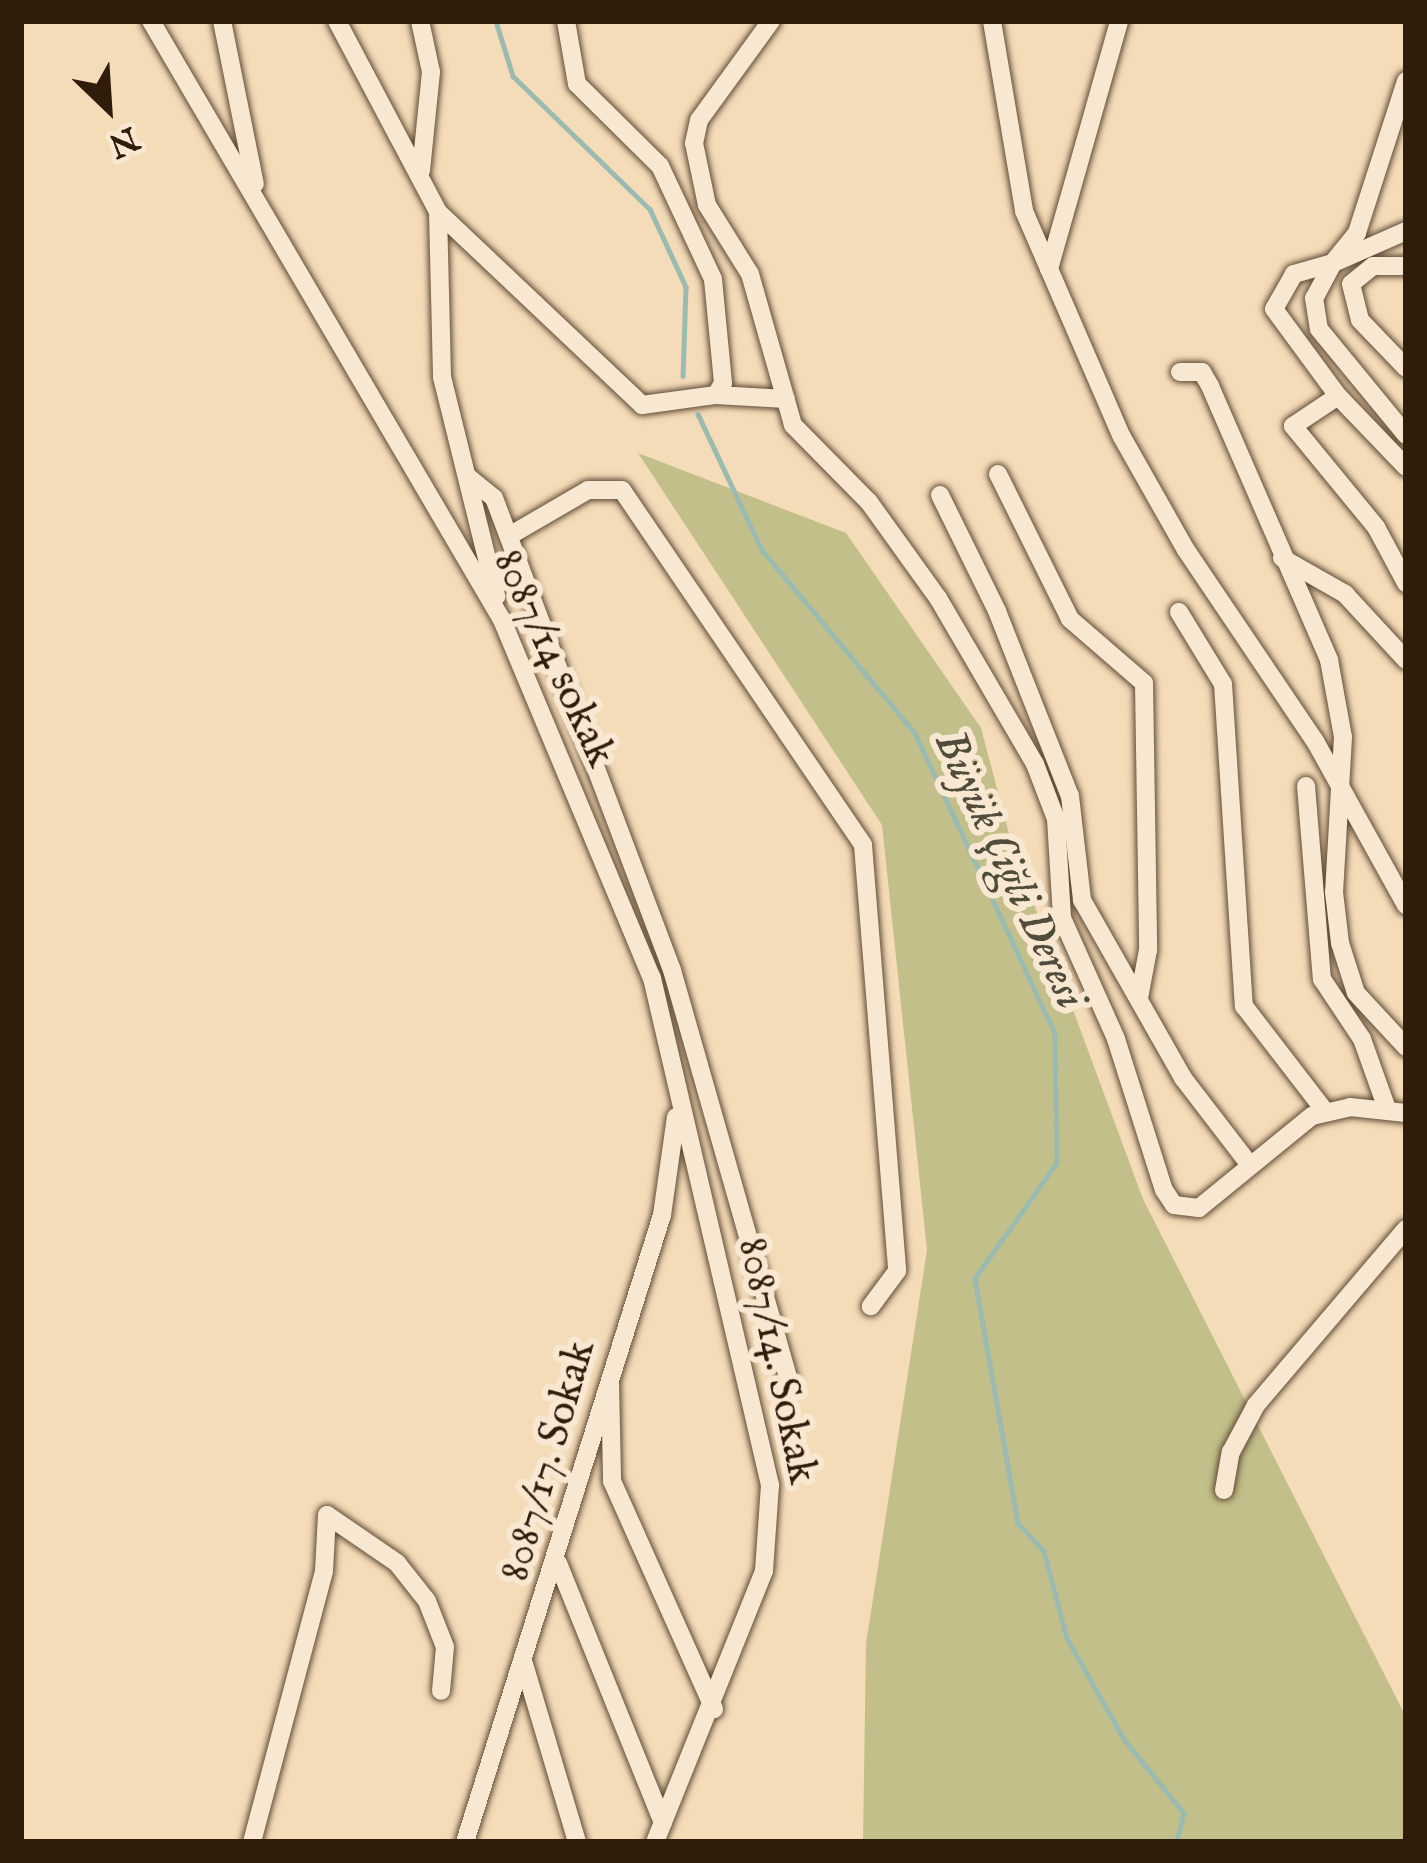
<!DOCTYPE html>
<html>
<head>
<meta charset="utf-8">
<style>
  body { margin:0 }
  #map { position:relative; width:1427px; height:1863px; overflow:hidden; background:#f5dcb8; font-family:"IM FELL English",serif }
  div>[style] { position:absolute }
  .green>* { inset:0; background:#c2bf8a }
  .stream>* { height:4.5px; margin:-2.25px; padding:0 2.25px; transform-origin:2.25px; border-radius:2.25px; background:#9cbbb0 }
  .roads { filter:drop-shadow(0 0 3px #614c36) drop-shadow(0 0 3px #614c36) }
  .minor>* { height:18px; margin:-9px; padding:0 9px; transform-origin:9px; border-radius:9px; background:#f8e8d1 }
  span { translate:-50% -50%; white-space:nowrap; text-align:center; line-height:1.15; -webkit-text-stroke:12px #f8e8d1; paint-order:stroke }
  .street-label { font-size:42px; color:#301c0a }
  .water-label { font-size:45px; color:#504c3c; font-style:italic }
  .frame { position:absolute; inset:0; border:24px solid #301c0a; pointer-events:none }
  .north { position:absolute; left:48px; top:48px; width:120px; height:120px; -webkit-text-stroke:9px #f8e8d1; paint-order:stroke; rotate:155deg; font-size:33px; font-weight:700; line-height:48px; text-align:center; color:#301c0a }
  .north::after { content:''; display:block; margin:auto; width:42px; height:54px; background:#301c0a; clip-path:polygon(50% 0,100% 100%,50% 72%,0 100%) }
</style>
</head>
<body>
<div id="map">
  <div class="green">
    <i style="clip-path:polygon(638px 453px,846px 533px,981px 728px,1012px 845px,1143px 1199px,1406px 1717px,1406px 1842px,863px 1842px,866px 1644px,927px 1250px,882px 825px)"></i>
  </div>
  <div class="stream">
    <i style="left:496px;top:21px;width:58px;rotate:72.8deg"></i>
    <i style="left:513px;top:76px;width:191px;rotate:44.2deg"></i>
    <i style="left:650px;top:209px;width:86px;rotate:65.2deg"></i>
    <i style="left:686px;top:287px;width:89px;rotate:91.9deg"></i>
    <i style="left:698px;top:414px;width:150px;rotate:64.8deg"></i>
    <i style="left:762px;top:550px;width:239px;rotate:50.1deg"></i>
    <i style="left:915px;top:733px;width:331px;rotate:65deg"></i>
    <i style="left:1055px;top:1033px;width:130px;rotate:89.1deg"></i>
    <i style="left:1057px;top:1163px;width:142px;rotate:125.3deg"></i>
    <i style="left:975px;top:1279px;width:248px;rotate:80deg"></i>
    <i style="left:1018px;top:1523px;width:38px;rotate:47deg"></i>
    <i style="left:1044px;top:1551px;width:90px;rotate:75.2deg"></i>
    <i style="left:1067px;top:1638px;width:116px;rotate:60.6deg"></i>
    <i style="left:1124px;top:1739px;width:95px;rotate:51deg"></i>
    <i style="left:1184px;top:1813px;width:30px;rotate:104deg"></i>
  </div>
  <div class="roads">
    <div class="minor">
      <i style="left:151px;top:21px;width:694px;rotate:59.63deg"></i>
      <i style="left:502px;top:620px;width:388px;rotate:67.3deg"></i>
      <i style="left:652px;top:978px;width:521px;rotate:76.9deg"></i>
      <i style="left:770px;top:1485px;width:86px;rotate:94deg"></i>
      <i style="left:764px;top:1571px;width:292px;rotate:111.9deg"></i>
      <i style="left:222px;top:21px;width:166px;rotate:78.6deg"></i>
      <i style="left:337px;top:21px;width:216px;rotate:62.1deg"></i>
      <i style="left:438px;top:212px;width:165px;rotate:88.6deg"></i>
      <i style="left:442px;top:377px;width:226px;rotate:76.1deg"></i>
      <i style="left:420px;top:21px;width:52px;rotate:77.8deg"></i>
      <i style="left:431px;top:72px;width:99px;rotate:95.8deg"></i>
      <i style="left:771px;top:21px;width:122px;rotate:126deg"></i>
      <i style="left:699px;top:120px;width:24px;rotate:102deg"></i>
      <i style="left:694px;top:143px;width:63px;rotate:78.2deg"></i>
      <i style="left:707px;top:205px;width:81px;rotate:58.1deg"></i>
      <i style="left:750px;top:274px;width:157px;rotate:74.1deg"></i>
      <i style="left:793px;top:425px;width:108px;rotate:45.4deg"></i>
      <i style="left:869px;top:502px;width:118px;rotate:54.3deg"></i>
      <i style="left:938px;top:598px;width:192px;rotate:59.7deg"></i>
      <i style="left:1035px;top:764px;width:59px;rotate:69.1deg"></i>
      <i style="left:1056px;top:819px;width:99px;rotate:86.5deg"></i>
      <i style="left:1062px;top:918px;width:133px;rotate:65.9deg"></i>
      <i style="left:1116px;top:1039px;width:158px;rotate:72.4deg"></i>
      <i style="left:1164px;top:1190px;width:18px;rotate:56deg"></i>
      <i style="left:1174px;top:1205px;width:25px;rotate:7deg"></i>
      <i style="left:1199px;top:1208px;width:146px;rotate:-39.2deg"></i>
      <i style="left:1312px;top:1116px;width:39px;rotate:-13deg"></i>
      <i style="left:1350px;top:1107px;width:56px;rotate:6.1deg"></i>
      <i style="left:992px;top:21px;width:193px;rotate:80.4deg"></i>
      <i style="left:1024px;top:211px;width:246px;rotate:66.6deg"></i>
      <i style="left:1122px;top:437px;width:130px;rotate:60.5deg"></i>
      <i style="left:1186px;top:550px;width:230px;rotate:56deg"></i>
      <i style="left:1315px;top:741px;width:188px;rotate:61deg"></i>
      <i style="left:1406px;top:81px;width:160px;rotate:107.9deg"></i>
      <i style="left:1357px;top:233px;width:38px;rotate:129deg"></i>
      <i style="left:1333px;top:263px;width:41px;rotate:164.2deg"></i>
      <i style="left:1294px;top:274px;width:40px;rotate:119.7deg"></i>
      <i style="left:1274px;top:309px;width:108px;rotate:53.7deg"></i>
      <i style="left:1338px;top:396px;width:98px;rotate:46.2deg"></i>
      <i style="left:438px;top:212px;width:281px;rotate:43.4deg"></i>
      <i style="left:642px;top:405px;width:75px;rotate:-7.7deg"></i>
      <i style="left:716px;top:395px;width:14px;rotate:-60deg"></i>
      <i style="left:723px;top:383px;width:104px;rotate:-95.5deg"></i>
      <i style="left:713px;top:279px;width:125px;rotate:-115.1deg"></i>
      <i style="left:660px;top:166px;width:117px;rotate:-135.3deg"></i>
      <i style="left:577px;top:84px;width:64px;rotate:-99.9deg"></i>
      <i style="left:1406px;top:231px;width:80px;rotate:156.3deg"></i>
      <i style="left:1333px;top:263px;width:40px;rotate:118deg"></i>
      <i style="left:1314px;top:298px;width:31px;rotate:81deg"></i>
      <i style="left:1319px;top:329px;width:137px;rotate:50.6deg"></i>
      <i style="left:1406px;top:266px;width:33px;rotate:180deg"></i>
      <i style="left:1373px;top:266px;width:28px;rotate:141deg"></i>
      <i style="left:1351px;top:284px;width:37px;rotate:76deg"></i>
      <i style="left:1360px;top:320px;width:66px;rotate:46.2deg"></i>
      <i style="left:1049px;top:269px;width:258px;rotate:-74.2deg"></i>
      <i style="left:1180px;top:372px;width:22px"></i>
      <i style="left:1202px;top:372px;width:16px;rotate:60deg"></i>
      <i style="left:1210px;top:386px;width:299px;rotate:66.5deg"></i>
      <i style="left:1329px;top:660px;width:78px;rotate:79.7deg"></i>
      <i style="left:1343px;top:737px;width:155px;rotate:93.3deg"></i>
      <i style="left:1334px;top:892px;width:51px;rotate:83.3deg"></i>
      <i style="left:1340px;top:943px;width:52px;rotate:72.3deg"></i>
      <i style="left:1356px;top:993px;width:74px;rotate:47.2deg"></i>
      <i style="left:716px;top:395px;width:70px;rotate:3.3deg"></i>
      <i style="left:1338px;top:396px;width:54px;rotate:146.3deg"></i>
      <i style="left:1293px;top:426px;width:131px;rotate:50.6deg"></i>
      <i style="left:1376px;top:527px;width:64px;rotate:61.8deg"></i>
      <i style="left:998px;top:474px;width:162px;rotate:63.6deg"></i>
      <i style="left:1070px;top:619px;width:98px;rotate:40.9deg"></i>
      <i style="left:1144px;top:683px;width:267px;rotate:89.1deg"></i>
      <i style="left:1148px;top:950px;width:49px;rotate:100.6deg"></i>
      <i style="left:468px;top:477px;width:33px;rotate:39deg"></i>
      <i style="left:494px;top:498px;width:504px;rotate:69.34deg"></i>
      <i style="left:672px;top:970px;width:427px;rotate:74.1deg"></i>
      <i style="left:940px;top:495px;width:129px;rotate:63.8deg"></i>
      <i style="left:997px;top:611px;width:199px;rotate:68.5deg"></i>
      <i style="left:1070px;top:796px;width:105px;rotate:83.4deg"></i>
      <i style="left:1082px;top:900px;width:205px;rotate:60.4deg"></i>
      <i style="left:1183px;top:1078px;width:108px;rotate:52.5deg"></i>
      <i style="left:509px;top:536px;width:91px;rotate:-30.2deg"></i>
      <i style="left:588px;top:490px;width:34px"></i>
      <i style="left:622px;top:490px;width:429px;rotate:55.8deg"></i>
      <i style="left:863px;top:845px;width:427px;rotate:85.4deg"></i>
      <i style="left:897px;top:1271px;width:44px;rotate:126.6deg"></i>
      <i style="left:1282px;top:558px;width:73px;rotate:29.7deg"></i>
      <i style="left:1345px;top:594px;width:90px;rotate:47.3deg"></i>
      <i style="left:1179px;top:612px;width:84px;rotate:58.6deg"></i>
      <i style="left:1223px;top:684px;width:323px;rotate:86.3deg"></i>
      <i style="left:1244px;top:1006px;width:133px;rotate:52.4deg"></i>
      <i style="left:1306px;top:786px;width:194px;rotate:85.3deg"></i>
      <i style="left:1322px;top:979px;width:72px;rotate:56.3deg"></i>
      <i style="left:1362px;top:1039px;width:74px;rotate:70.3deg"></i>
      <i style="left:610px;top:1382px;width:99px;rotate:88.8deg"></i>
      <i style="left:612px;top:1481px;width:250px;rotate:65.9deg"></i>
      <i style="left:1224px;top:1490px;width:39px;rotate:-80deg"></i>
      <i style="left:1231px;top:1452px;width:53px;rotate:-62deg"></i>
      <i style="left:1256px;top:1405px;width:231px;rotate:-49.6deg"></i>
      <i style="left:327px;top:1515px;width:85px;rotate:34.4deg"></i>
      <i style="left:397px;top:1563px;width:48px;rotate:51.7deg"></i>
      <i style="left:427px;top:1601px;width:49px;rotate:68.6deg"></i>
      <i style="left:445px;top:1647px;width:44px;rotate:95.2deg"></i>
      <i style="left:558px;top:1563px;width:280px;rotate:68deg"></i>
      <i style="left:524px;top:1664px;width:186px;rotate:73.4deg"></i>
      <i style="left:252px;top:1842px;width:280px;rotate:-75.1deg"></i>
      <i style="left:324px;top:1571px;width:56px;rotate:-86.9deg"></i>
      <i style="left:465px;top:1842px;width:657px;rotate:-72.56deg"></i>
      <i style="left:662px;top:1215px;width:99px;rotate:-81.9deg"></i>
    </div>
  </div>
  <div class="street-label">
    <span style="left:553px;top:659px;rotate:65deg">8087/14 sokak</span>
    <span style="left:776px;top:1361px;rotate:78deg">8087/14. Sokak</span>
    <span style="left:549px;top:1461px;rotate:-74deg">8087/17. Sokak</span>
  </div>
  <div class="water-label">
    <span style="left:1009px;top:870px;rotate:65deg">Büyük Çiğli Deresi</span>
  </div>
  <div class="frame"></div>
  <div class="north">N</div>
</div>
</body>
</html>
